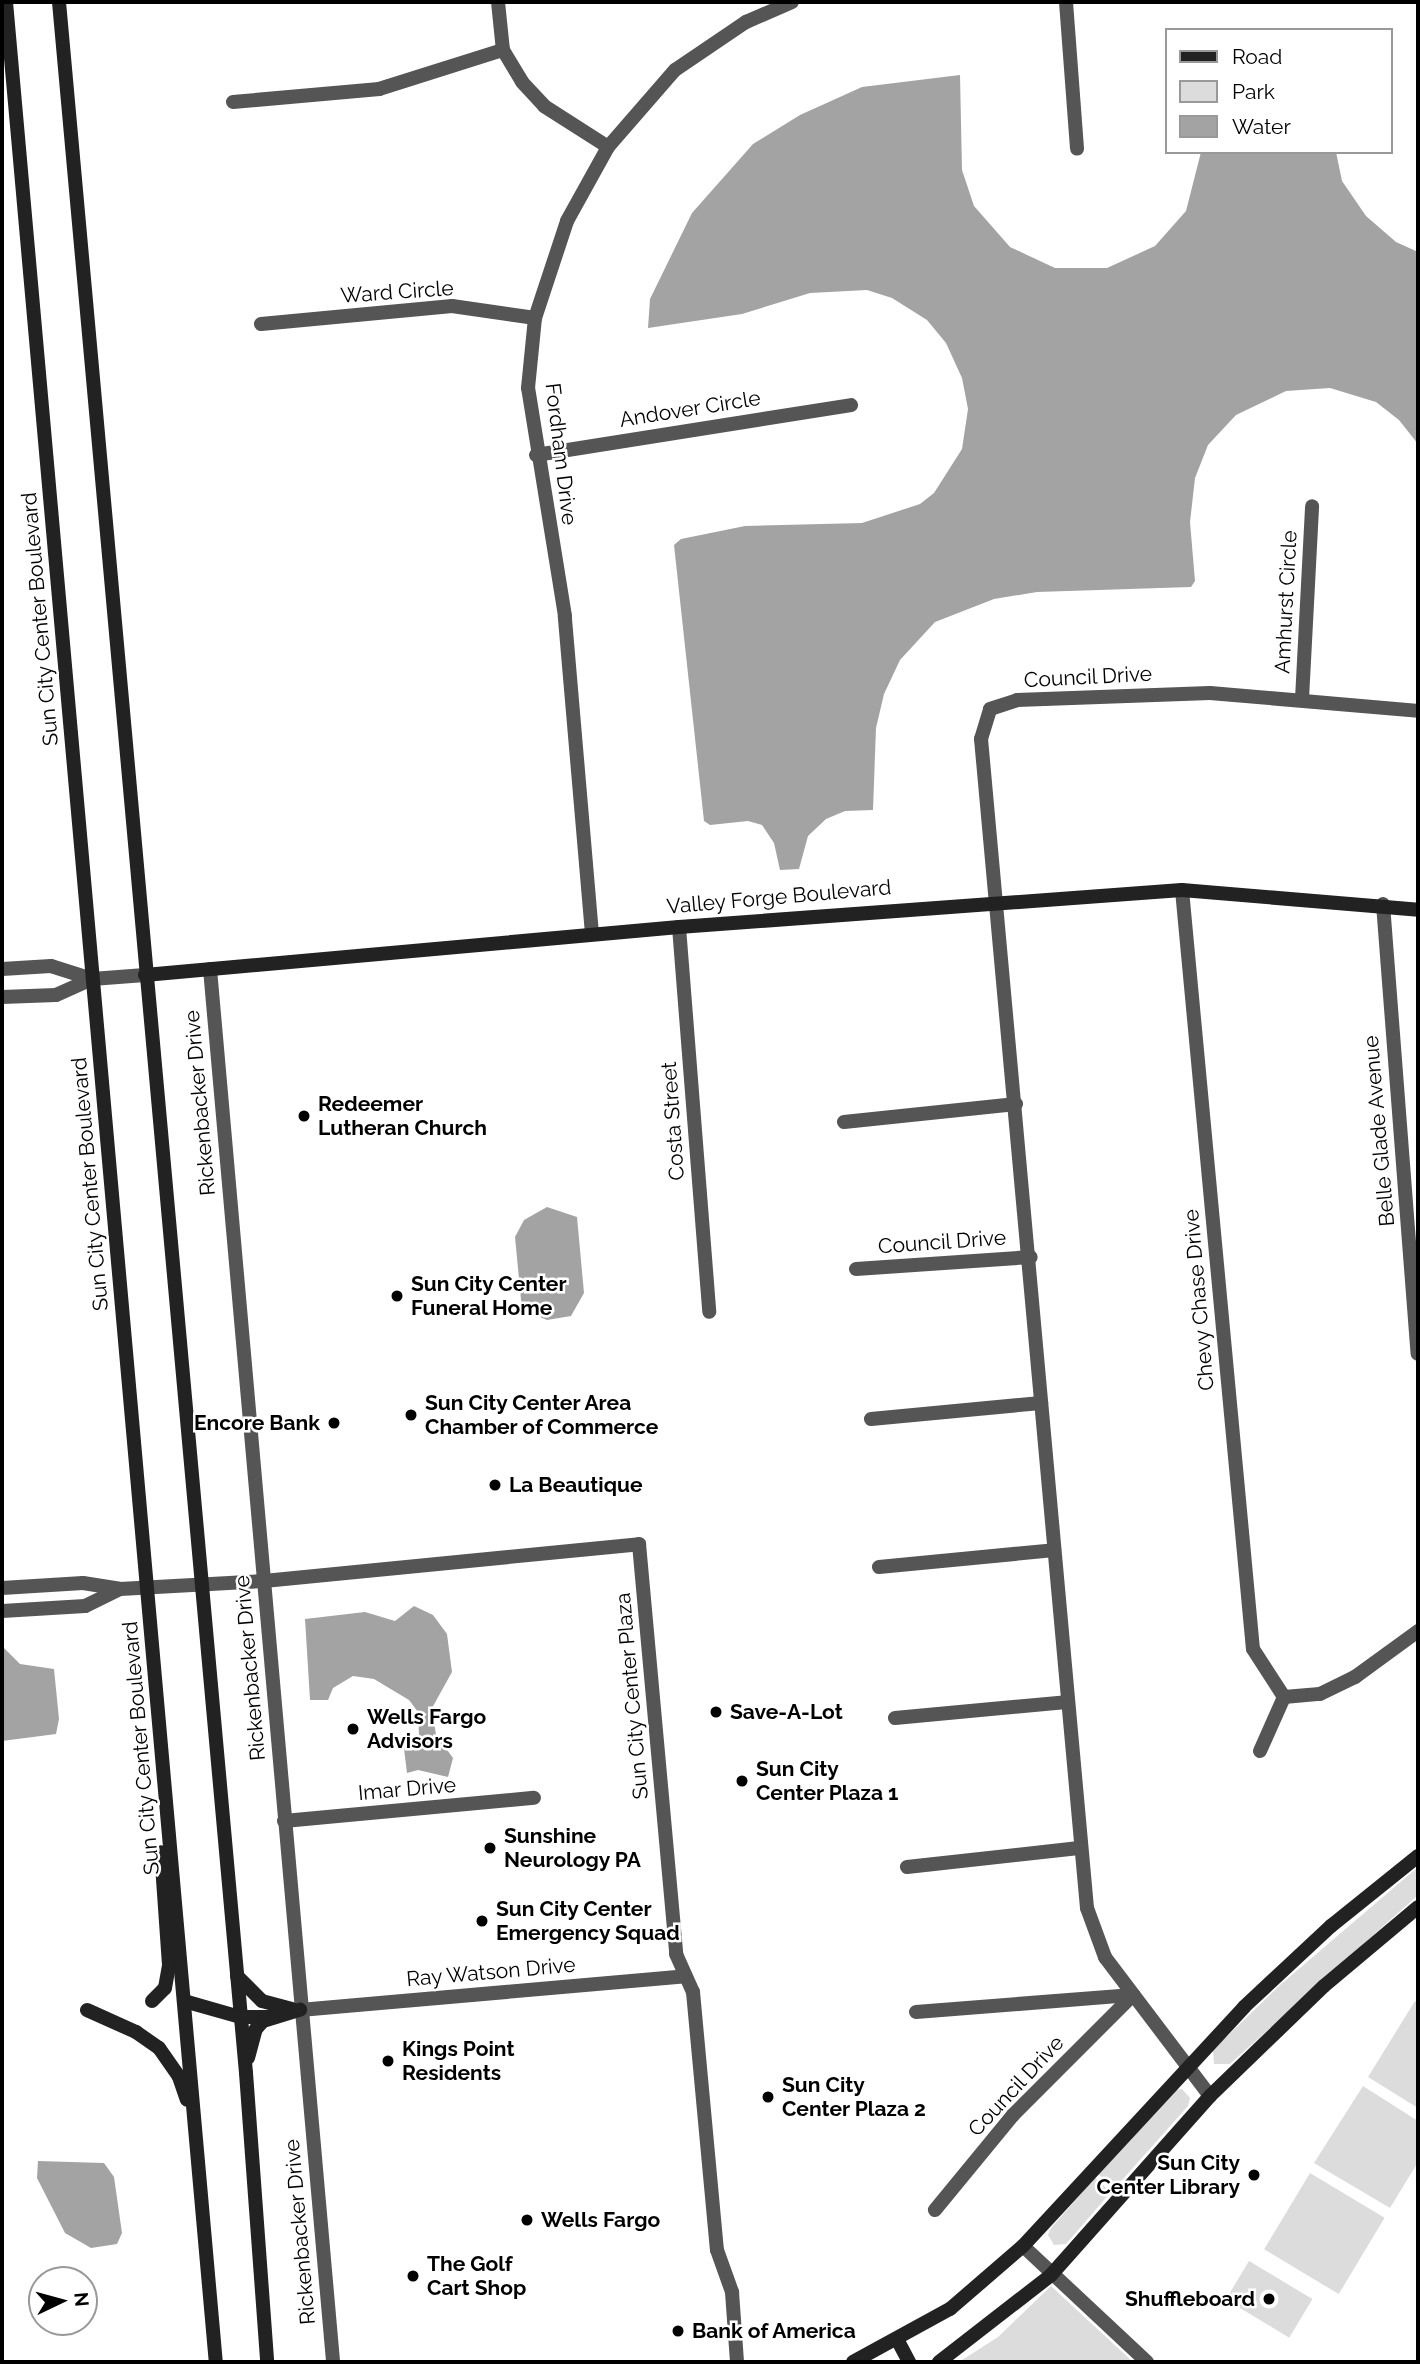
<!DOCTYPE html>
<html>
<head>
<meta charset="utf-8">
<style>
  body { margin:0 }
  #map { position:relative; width:1420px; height:2364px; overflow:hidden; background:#fff; font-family:Raleway,sans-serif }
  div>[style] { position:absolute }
  .green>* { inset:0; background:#dcdcdc; transform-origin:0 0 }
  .water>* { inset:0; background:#a3a3a3 }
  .street>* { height:14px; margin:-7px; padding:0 7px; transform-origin:7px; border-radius:7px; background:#555 }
  .secondary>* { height:14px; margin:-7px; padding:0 7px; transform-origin:7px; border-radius:7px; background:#222 }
  .dots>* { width:19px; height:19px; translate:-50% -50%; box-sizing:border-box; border:4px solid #fff; border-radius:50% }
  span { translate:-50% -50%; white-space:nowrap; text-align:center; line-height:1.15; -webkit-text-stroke:5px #fff; paint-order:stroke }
  .street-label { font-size:21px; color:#000 }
  .poi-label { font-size:21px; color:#000; font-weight:700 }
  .left { translate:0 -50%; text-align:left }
  .right { translate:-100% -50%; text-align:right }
  .frame { position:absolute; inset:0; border:4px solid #000; pointer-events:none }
  .legend { position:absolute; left:1165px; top:28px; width:228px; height:126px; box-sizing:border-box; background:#fff; border:2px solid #999; margin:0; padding:9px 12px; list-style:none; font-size:21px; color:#000 }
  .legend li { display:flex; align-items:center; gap:14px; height:35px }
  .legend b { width:35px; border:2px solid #999 }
  .north { position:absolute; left:28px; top:2266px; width:70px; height:70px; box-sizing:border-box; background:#fff; border:2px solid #999; border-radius:50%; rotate:85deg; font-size:19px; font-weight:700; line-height:28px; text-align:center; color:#000 }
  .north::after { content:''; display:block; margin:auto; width:24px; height:32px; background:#000; clip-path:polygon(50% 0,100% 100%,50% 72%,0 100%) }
</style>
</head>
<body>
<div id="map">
  <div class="green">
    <i style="clip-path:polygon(1418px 1867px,1418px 1895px,1230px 2064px,1214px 2064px,1213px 2050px,1280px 1985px)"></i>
    <i style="clip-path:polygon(1415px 2001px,1418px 2003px,1418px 2108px,1368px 2077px)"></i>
    <i style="clip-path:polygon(1363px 2086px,1418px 2121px,1418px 2162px,1390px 2208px,1314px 2163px)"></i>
    <i style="clip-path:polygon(1182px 2089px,1190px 2098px,1188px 2106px,1115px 2188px,1098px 2174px,1175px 2090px)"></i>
    <i style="left:1310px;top:2173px;width:87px;height:89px;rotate:31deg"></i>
    <i style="clip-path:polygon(1095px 2178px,1111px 2192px,1066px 2244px,1054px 2245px,1048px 2235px,1051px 2228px)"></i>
    <i style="left:1249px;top:2261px;width:74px;height:45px;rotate:31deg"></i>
    <i style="clip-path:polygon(1051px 2286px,1133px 2362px,959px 2362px,998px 2337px)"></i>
  </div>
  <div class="water">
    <i style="clip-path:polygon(960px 75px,962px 170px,974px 206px,1010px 247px,1055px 268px,1107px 268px,1155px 246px,1186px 211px,1201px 152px,1336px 152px,1342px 181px,1366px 216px,1396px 242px,1418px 252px,1418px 444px,1399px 420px,1376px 402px,1330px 388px,1286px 391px,1236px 415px,1208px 445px,1195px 478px,1190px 522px,1195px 581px,1191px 587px,1037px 592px,994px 599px,935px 622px,900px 660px,884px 694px,876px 728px,873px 810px,845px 811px,826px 819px,808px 836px,799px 869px,780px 870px,774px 843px,762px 825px,748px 821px,710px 825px,704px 821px,674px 545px,681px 539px,745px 526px,862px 523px,920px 504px,934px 493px,962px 449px,968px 409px,962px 378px,946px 343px,927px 320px,892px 298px,867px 290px,810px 293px,742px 314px,648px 328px,650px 299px,692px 213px,753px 144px,800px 115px,862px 87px)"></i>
    <i style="clip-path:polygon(547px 1207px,577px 1217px,584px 1293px,571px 1316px,547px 1320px,522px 1310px,515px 1237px,524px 1220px)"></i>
    <i style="clip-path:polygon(414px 1606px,433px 1615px,447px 1634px,452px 1672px,432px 1708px,436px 1735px,453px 1758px,448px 1777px,418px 1770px,407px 1773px,404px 1749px,419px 1735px,418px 1712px,409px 1700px,374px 1679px,353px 1676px,333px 1688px,328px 1700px,310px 1700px,305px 1619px,365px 1612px,395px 1621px)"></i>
    <i style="clip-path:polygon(2px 1646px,20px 1664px,54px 1669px,59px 1719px,56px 1734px,2px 1741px)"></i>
    <i style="clip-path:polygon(38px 2161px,104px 2163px,114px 2177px,122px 2233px,117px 2244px,91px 2248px,65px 2233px,37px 2178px)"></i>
  </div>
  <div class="street">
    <i style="left:498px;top:2px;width:48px;rotate:84.1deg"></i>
    <i style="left:503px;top:50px;width:37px;rotate:59deg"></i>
    <i style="left:522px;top:82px;width:33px;rotate:47deg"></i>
    <i style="left:544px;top:106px;width:76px;rotate:32.6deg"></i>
    <i style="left:1066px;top:2px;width:147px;rotate:85.7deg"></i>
    <i style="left:233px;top:102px;width:147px;rotate:-5.1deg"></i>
    <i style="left:379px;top:89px;width:130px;rotate:-17.5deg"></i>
    <i style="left:261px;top:324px;width:192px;rotate:-5.4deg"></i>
    <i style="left:452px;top:306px;width:84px;rotate:8.2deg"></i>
    <i style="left:536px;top:455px;width:319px;rotate:-9deg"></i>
    <i style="left:1302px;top:699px;width:193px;rotate:-87deg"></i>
    <i style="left:1182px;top:890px;width:762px;rotate:84.66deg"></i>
    <i style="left:1253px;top:1649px;width:57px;rotate:57.1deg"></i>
    <i style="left:1383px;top:904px;width:451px;rotate:85.6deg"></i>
    <i style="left:679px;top:927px;width:386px;rotate:85.5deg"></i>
    <i style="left:592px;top:934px;width:319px;rotate:-94.9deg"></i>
    <i style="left:565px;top:616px;width:231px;rotate:-99.2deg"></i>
    <i style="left:528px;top:388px;width:70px;rotate:-84.3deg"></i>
    <i style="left:535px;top:318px;width:102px;rotate:-71.7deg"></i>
    <i style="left:567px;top:221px;width:85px;rotate:-61deg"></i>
    <i style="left:608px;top:147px;width:102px;rotate:-49deg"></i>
    <i style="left:675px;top:70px;width:86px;rotate:-34.1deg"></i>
    <i style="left:746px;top:22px;width:50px;rotate:-23.5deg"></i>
    <i style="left:2px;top:969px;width:49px;rotate:-3.5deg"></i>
    <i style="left:51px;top:966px;width:43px;rotate:17.6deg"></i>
    <i style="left:210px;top:969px;width:1398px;rotate:84.95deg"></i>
    <i style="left:2px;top:997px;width:54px;rotate:-2.1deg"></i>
    <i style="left:56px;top:995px;width:39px;rotate:-24deg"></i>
    <i style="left:92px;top:979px;width:53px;rotate:-4.3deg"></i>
    <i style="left:844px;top:1122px;width:173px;rotate:-6deg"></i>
    <i style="left:856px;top:1269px;width:175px;rotate:-3.9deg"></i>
    <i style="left:871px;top:1419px;width:171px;rotate:-5.4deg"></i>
    <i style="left:879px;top:1567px;width:176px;rotate:-5.5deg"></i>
    <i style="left:2px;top:1588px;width:81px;rotate:-3.5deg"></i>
    <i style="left:83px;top:1583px;width:37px;rotate:9deg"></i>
    <i style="left:120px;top:1589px;width:39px;rotate:154deg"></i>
    <i style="left:85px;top:1606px;width:83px;rotate:176.6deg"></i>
    <i style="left:120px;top:1589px;width:144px;rotate:-3.2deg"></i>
    <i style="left:264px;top:1581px;width:377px;rotate:-5.6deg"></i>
    <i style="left:639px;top:1544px;width:412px;rotate:84.8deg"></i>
    <i style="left:676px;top:1954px;width:42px;rotate:65.9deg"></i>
    <i style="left:693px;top:1992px;width:259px;rotate:84.7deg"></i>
    <i style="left:717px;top:2250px;width:45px;rotate:70.3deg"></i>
    <i style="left:732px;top:2292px;width:70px;rotate:85.9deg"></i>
    <i style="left:895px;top:1718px;width:172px;rotate:-5.3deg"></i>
    <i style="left:1260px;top:1751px;width:59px;rotate:-66deg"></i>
    <i style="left:1284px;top:1697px;width:36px;rotate:-5deg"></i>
    <i style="left:1320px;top:1694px;width:39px;rotate:-26deg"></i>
    <i style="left:1355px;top:1677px;width:78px;rotate:-36.1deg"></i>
    <i style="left:284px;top:1821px;width:251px;rotate:-5.3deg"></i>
    <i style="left:907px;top:1867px;width:173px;rotate:-6.3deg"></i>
    <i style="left:300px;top:2010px;width:387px;rotate:-5deg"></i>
    <i style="left:916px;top:2012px;width:218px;rotate:-4.5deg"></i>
    <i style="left:1133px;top:1995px;width:170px;rotate:135deg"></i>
    <i style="left:1013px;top:2115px;width:123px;rotate:129.4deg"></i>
    <i style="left:1210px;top:2096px;width:174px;rotate:-127.1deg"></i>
    <i style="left:1105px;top:1957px;width:52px;rotate:-110.2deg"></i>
    <i style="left:1087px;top:1908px;width:1174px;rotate:-95.18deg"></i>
    <i style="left:981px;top:739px;width:31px;rotate:-73deg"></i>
    <i style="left:990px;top:709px;width:28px;rotate:-18deg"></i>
    <i style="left:1017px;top:700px;width:193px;rotate:-2.1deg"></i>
    <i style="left:1210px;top:693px;width:209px;rotate:4.9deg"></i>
    <i style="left:1023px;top:2246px;width:170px;rotate:43.1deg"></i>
  </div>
  <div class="secondary">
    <i style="left:6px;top:2px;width:2369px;rotate:84.92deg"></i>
    <i style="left:59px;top:2px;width:2079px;rotate:84.84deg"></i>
    <i style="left:246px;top:2073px;width:290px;rotate:85.8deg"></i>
    <i style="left:145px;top:975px;width:536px;rotate:-5.14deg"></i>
    <i style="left:679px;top:927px;width:504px;rotate:-4.21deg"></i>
    <i style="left:1182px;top:890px;width:237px;rotate:4.8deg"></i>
    <i style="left:237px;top:1976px;width:35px;rotate:45deg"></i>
    <i style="left:262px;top:2001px;width:31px;rotate:15deg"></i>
    <i style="left:152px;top:2001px;width:18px;rotate:-45deg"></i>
    <i style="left:165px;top:1988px;width:23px;rotate:-80deg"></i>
    <i style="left:169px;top:1965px;width:113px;rotate:-94deg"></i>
    <i style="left:184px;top:2001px;width:58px;rotate:15.9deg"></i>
    <i style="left:240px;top:2017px;width:32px"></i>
    <i style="left:87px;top:2010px;width:54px;rotate:24.2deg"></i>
    <i style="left:136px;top:2032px;width:28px;rotate:35deg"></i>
    <i style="left:159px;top:2048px;width:35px;rotate:55deg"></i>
    <i style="left:179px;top:2077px;width:24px;rotate:71deg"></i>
    <i style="left:248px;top:2058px;width:30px;rotate:-75deg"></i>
    <i style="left:256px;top:2029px;width:11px;rotate:-49deg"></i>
    <i style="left:263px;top:2021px;width:39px;rotate:-17deg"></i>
    <i style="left:898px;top:2341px;width:24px;rotate:62deg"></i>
    <i style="left:853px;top:2362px;width:111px;rotate:-28.7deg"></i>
    <i style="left:950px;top:2309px;width:96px;rotate:-40.8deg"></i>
    <i style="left:1023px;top:2246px;width:326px;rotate:-47.2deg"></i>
    <i style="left:1244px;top:2007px;width:119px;rotate:-43deg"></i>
    <i style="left:1331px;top:1926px;width:112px;rotate:-38.8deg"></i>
    <i style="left:939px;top:2362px;width:142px;rotate:-37.8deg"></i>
    <i style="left:1051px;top:2275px;width:239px;rotate:-48.4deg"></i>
    <i style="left:1210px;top:2096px;width:158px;rotate:-44deg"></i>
    <i style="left:1324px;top:1986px;width:123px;rotate:-40deg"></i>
  </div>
  <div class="dots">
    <i style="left:304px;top:1116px;background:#000"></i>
    <i style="left:397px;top:1296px;background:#000"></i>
    <i style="left:411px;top:1415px;background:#000"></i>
    <i style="left:334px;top:1423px;background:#000"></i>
    <i style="left:495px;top:1485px;background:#000"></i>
    <i style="left:716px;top:1712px;background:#000"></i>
    <i style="left:353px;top:1729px;background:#000"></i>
    <i style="left:742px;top:1781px;background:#000"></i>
    <i style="left:490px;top:1848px;background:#000"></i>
    <i style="left:482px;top:1921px;background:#000"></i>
    <i style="left:388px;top:2061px;background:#000"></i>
    <i style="left:768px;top:2097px;background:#000"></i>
    <i style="left:1254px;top:2175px;background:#000"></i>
    <i style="left:527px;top:2220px;background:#000"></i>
    <i style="left:413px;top:2276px;background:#000"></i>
    <i style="left:1269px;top:2299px;background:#000"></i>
    <i style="left:678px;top:2331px;background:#000"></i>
  </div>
  <div class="street-label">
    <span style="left:397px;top:292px;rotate:-4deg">Ward Circle</span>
    <span style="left:690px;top:409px;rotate:-9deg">Andover Circle</span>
    <span style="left:561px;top:454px;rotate:83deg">Fordham Drive</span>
    <span style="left:1286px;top:602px;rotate:-87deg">Amhurst Circle</span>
    <span style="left:40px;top:619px;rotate:-95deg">Sun City Center Boulevard</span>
    <span style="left:1088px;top:677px;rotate:-3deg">Council Drive</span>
    <span style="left:779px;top:897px;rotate:-5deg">Valley Forge Boulevard</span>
    <span style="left:200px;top:1103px;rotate:-95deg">Rickenbacker Drive</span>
    <span style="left:673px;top:1121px;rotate:-94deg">Costa Street</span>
    <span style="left:1379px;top:1131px;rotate:-95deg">Belle Glade Avenue</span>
    <span style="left:90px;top:1184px;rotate:-95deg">Sun City Center Boulevard</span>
    <span style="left:942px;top:1242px;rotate:-4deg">Council Drive</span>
    <span style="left:1199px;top:1300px;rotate:-95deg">Chevy Chase Drive</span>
    <span style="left:250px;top:1668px;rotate:-95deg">Rickenbacker Drive</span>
    <span style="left:632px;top:1696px;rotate:-95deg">Sun City Center Plaza</span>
    <span style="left:141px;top:1748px;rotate:-95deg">Sun City Center Boulevard</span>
    <span style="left:407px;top:1789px;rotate:-5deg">Imar Drive</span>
    <span style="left:491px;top:1972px;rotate:-5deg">Ray Watson Drive</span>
    <span style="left:1016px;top:2086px;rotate:-47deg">Council Drive</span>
    <span style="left:300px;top:2232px;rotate:-95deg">Rickenbacker Drive</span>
  </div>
  <div class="poi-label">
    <span class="left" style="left:318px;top:1116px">Redeemer<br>Lutheran Church</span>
    <span class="left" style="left:411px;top:1296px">Sun City Center<br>Funeral Home</span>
    <span class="left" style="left:425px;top:1415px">Sun City Center Area<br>Chamber of Commerce</span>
    <span class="right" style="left:320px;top:1423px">Encore Bank</span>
    <span class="left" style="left:509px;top:1485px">La Beautique</span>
    <span class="left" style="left:730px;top:1712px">Save-A-Lot</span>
    <span class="left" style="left:367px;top:1729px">Wells Fargo<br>Advisors</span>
    <span class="left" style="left:756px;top:1781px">Sun City<br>Center Plaza 1</span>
    <span class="left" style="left:504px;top:1848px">Sunshine<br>Neurology PA</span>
    <span class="left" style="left:496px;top:1921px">Sun City Center<br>Emergency Squad</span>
    <span class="left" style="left:402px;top:2061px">Kings Point<br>Residents</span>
    <span class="left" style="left:782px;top:2097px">Sun City<br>Center Plaza 2</span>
    <span class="right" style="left:1240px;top:2175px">Sun City<br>Center Library</span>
    <span class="left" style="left:541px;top:2220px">Wells Fargo</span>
    <span class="left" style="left:427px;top:2276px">The Golf<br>Cart Shop</span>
    <span class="right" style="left:1255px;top:2299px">Shuffleboard</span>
    <span class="left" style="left:692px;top:2331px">Bank of America</span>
  </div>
  <div class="frame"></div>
  <ul class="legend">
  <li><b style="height:9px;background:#222"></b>Road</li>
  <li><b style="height:19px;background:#dcdcdc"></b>Park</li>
  <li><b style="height:19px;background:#a3a3a3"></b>Water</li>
  </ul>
  <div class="north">N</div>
</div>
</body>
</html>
